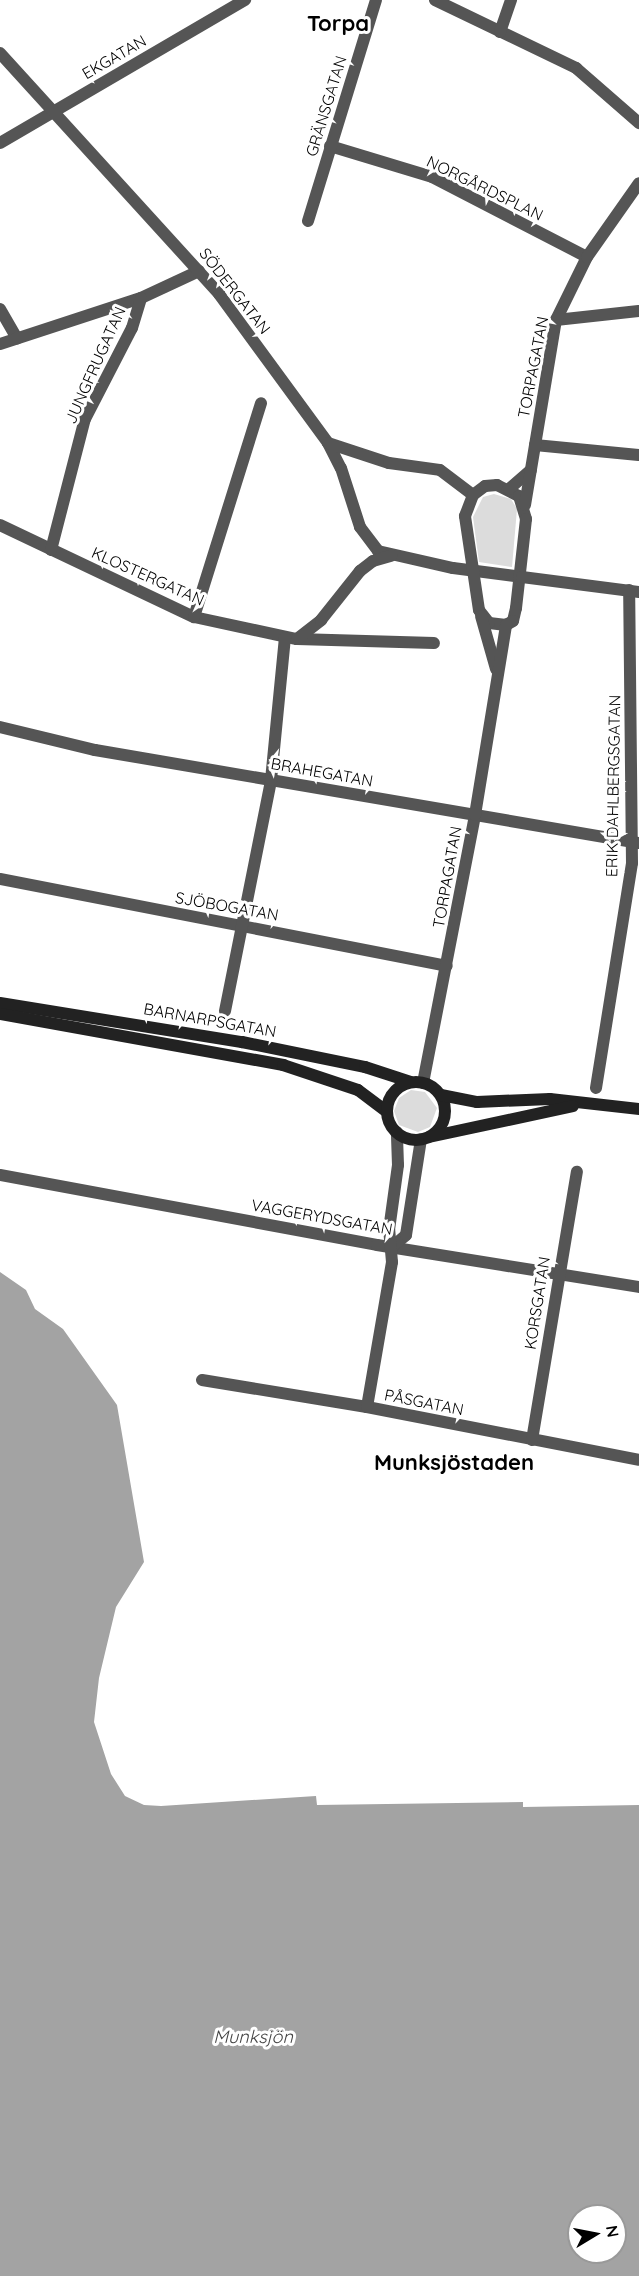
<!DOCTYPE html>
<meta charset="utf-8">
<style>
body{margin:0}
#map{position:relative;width:639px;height:2276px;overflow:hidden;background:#fff;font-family:Quicksand,sans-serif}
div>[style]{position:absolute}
.green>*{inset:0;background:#dcdcdc}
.water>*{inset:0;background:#a3a3a3}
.minor>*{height:12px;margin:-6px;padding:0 6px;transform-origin:6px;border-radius:6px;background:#555}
.tertiary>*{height:12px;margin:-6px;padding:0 6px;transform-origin:6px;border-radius:6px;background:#555}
.secondary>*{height:12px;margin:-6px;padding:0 6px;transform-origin:6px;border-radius:6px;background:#222}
.secondary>.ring{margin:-6px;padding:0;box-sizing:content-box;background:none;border:12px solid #222;border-radius:50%}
span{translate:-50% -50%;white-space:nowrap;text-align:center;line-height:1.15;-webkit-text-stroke:6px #fff;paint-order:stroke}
.street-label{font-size:16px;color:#000}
.water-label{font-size:18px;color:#444;font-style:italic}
.district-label{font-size:22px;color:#000;font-weight:700}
.north{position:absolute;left:567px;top:2204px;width:60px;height:60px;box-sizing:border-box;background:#fff;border:2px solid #999;border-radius:50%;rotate:80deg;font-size:16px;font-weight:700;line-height:24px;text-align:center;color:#000}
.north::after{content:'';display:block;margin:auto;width:21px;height:27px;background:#000;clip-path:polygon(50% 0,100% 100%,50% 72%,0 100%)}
</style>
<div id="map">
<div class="green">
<i style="clip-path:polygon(494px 494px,511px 499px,517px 509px,512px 567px,479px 562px,473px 517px,483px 497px)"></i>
<i style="clip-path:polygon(411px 1090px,425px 1092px,437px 1108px,430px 1127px,418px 1132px,399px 1125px,394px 1111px,399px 1098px)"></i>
</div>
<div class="water">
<i style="clip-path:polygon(evenodd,0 1272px,26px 1290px,35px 1309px,63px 1329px,117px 1405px,144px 1562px,116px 1607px,99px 1678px,94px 1722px,111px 1774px,125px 1796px,144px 1805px,161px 1806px,316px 1796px,317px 1805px,523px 1802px,523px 1807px,639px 1805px,639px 2276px,0 2276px,0 1272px,579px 2216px,615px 2216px,615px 2252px,579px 2252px,579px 2216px)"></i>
</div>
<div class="minor">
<i style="left:435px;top:0;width:157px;rotate:25.7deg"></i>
<i style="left:576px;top:68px;width:84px;rotate:41.1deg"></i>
<i style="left:500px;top:32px;width:34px;rotate:-71deg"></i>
<i style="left:0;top:143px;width:284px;rotate:-30.3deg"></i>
<i style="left:330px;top:146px;width:107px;rotate:16.9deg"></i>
<i style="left:432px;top:177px;width:174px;rotate:27.3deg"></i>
<i style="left:308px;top:221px;width:231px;rotate:-72.9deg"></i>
<i style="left:0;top:309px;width:34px;rotate:60deg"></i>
<i style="left:556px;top:320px;width:83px;rotate:-6.2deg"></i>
<i style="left:0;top:344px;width:148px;rotate:-18.1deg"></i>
<i style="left:141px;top:298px;width:64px;rotate:-25deg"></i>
<i style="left:328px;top:443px;width:28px;rotate:63deg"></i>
<i style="left:341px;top:468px;width:62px;rotate:72.1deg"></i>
<i style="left:360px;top:527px;width:30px;rotate:53deg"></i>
<i style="left:378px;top:551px;width:77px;rotate:12.8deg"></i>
<i style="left:453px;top:568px;width:70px;rotate:7.4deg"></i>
<i style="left:535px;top:445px;width:104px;rotate:5.5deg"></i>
<i style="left:0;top:525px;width:215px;rotate:25.4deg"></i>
<i style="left:194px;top:617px;width:105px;rotate:12.1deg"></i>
<i style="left:297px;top:639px;width:137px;rotate:1.7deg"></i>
<i style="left:51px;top:550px;width:135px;rotate:-75.5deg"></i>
<i style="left:85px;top:419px;width:102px;rotate:-62.7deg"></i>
<i style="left:132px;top:328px;width:31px;rotate:-73deg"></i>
<i style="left:194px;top:617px;width:224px;rotate:-72.6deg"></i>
<i style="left:297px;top:639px;width:31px;rotate:-38deg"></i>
<i style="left:321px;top:620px;width:63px;rotate:-51.5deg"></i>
<i style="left:360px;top:571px;width:16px;rotate:-38deg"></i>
<i style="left:373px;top:561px;width:19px;rotate:-16deg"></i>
<i style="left:0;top:727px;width:98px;rotate:13.6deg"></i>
<i style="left:95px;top:750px;width:552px;rotate:9.7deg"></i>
<i style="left:0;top:879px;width:455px;rotate:11deg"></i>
<i style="left:225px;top:1011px;width:236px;rotate:-78.7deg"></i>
<i style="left:271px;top:780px;width:143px;rotate:-84.4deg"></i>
<i style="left:596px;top:1088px;width:228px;rotate:-80.9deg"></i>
<i style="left:632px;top:863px;width:273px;rotate:-90.6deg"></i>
<i style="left:0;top:1175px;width:383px;rotate:10.5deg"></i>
<i style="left:377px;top:1245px;width:265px;rotate:9.1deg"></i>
<i style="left:393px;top:1246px;width:17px;rotate:-40deg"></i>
<i style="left:406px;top:1235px;width:97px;rotate:-81.1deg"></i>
<i style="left:202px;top:1380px;width:167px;rotate:9.3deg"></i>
<i style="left:367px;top:1407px;width:277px;rotate:11deg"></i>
<i style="left:367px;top:1407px;width:147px;rotate:-80.2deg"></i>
<i style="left:392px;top:1262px;width:32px;rotate:-95deg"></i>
<i style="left:389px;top:1230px;width:66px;rotate:-82.1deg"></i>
<i style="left:398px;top:1165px;width:33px;rotate:-92deg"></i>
<i style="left:532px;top:1440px;width:272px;rotate:-80.5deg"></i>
</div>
<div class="tertiary">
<i style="left:0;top:53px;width:326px;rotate:47.7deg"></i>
<i style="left:219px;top:294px;width:185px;rotate:53.8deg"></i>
<i style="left:328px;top:443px;width:64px;rotate:18.2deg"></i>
<i style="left:389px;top:463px;width:51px;rotate:7.8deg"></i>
<i style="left:440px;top:470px;width:41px;rotate:37.1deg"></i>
<i style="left:497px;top:485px;width:25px;rotate:27deg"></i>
<i style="left:519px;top:496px;width:24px;rotate:73deg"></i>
<i style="left:526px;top:519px;width:90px;rotate:96.4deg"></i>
<i style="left:516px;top:608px;width:13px;rotate:103deg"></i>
<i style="left:513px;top:621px;width:8px;rotate:150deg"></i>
<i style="left:506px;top:625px;width:17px;rotate:-173deg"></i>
<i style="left:489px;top:623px;width:16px;rotate:-128deg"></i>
<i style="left:479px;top:610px;width:95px;rotate:-98.5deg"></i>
<i style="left:465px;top:516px;width:22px;rotate:-69deg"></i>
<i style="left:473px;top:495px;width:15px;rotate:-37deg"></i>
<i style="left:485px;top:486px;width:12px;rotate:-5deg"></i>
<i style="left:509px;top:489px;width:29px;rotate:-41deg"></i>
<i style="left:525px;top:505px;width:188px;rotate:-80.5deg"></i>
<i style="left:556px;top:320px;width:70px;rotate:-63.8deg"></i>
<i style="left:587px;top:257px;width:90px;rotate:-54.9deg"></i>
<i style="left:522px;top:577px;width:118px;rotate:7.3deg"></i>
<i style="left:481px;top:616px;width:55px;rotate:74.2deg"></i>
<i style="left:423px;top:1083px;width:273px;rotate:-79deg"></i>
<i style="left:475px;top:815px;width:193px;rotate:-80.7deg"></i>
</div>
<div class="secondary">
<i style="left:0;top:1003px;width:245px;rotate:9.2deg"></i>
<i style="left:242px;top:1042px;width:126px;rotate:11.5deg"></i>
<i style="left:365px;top:1067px;width:48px;rotate:18.1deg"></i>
<i style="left:0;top:1014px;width:288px;rotate:10.2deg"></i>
<i style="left:283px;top:1065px;width:79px;rotate:18.4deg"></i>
<i style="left:358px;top:1090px;width:36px;rotate:37deg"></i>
<i class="ring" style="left:387px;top:1082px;width:46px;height:46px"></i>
<i style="left:441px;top:1095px;width:37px;rotate:11deg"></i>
<i style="left:477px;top:1102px;width:73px;rotate:-2.4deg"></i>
<i style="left:550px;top:1099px;width:90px;rotate:6.4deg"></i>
<i style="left:429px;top:1137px;width:147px;rotate:-12.1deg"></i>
</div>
<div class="street-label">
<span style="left:114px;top:57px;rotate:-30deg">EKGATAN</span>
<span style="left:326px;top:106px;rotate:-73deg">GRÄNSGATAN</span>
<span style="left:485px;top:188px;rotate:26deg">NORGÅRDSPLAN</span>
<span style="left:235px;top:291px;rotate:52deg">SÖDERGATAN</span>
<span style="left:95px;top:365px;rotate:-66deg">JUNGFRUGATAN</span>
<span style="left:533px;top:367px;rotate:-79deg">TORPAGATAN</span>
<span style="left:148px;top:576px;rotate:24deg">KLOSTERGATAN</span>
<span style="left:322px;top:772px;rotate:10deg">BRAHEGATAN</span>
<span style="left:613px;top:786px;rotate:-89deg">ERIK DAHLBERGSGATAN</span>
<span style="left:447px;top:877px;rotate:-80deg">TORPAGATAN</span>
<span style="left:227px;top:906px;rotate:10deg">SJÖBOGATAN</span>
<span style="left:210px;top:1020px;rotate:10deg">BARNARPSGATAN</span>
<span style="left:322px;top:1217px;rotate:10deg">VAGGERYDSGATAN</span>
<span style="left:537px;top:1303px;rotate:-81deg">KORSGATAN</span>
<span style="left:424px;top:1402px;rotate:11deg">PÅSGATAN</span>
</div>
<div class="water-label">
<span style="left:253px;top:2037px">Munksjön</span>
</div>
<div class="district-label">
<span style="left:338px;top:24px">Torpa</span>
<span style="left:454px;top:1463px">Munksjöstaden</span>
</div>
<div class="north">N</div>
</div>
